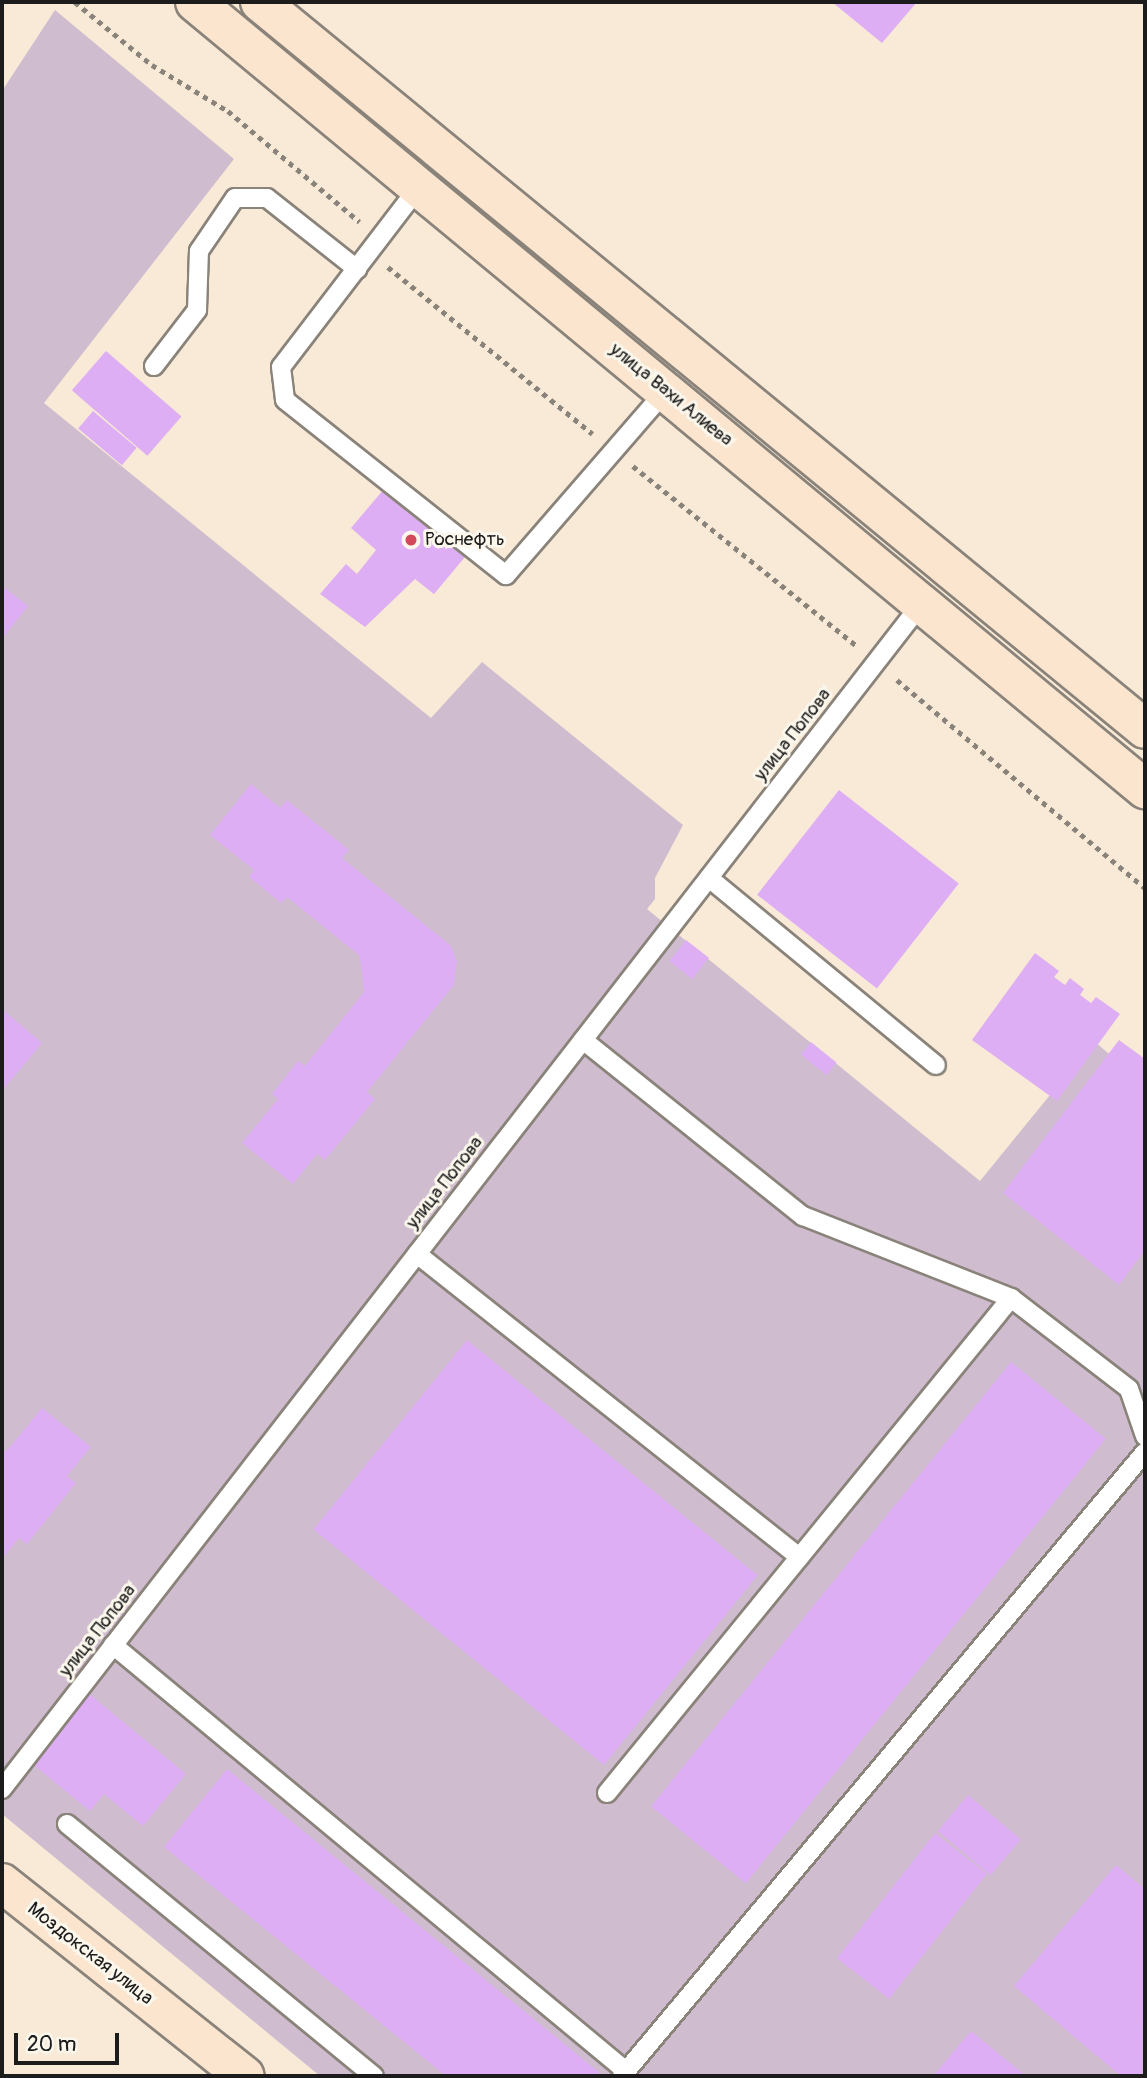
<!DOCTYPE html>
<meta charset="utf-8">
<style>
body{margin:0}
#map{position:relative;width:1147px;height:2078px;overflow:hidden;background:#f8ead7;font-family:Pangolin,sans-serif}
div>[style]{position:absolute}
.industrial>*{inset:0;background:#cfbdcf}
.building>*{inset:0;background:#deaef4;transform-origin:0 0}
.path>*{height:4.5px;margin-top:-2.25px;transform-origin:0;background:repeating-linear-gradient(90deg,#8a837a 0 5px,transparent 0 10px)}
.roads{filter:drop-shadow(2px 0 #8a837a) drop-shadow(-2px 0 #8a837a) drop-shadow(0 2px #8a837a) drop-shadow(0 -2px #8a837a)}
.lane>*{height:18px;margin:-9px;padding:0 9px;transform-origin:9px;border-radius:9px;background:#fff}
.secondary>*{height:38px;margin:-19px;padding:0 19px;transform-origin:19px;border-radius:19px;background:#fce5cf}
.dots>*{width:19px;height:19px;translate:-50% -50%;box-sizing:border-box;border:4px solid #fbf7ec;border-radius:50%}
span{translate:-50% -50%;white-space:nowrap;text-align:center;line-height:1.15;-webkit-text-stroke:6px #fbf7ec;paint-order:stroke}
.street-label{font-size:19px;color:#1c1c1c}
.poi-label{font-size:19px;color:#1c1c1c}
.left{translate:0 -50%;text-align:left}
.frame{position:absolute;inset:0;border:4px solid #1c1c1c;pointer-events:none}
.scale{position:absolute;left:14px;top:2033px;width:105px;height:32px;box-sizing:border-box;border:4px solid #1c1c1c;border-top:0;padding-left:9px;font-size:21px;line-height:24px;white-space:nowrap;color:#1c1c1c;-webkit-text-stroke:5px #fbf7ec;paint-order:stroke}
</style>
<div id="map">
<div class="industrial">
<i style="clip-path:polygon(55px 10px,234px 159px,44px 403px,431px 718px,482px 662px,683px 825px,655px 878px,655px 899px,647px 909px,980px 1181px,1094px 1041px,1145px 1085px,1145px 2076px,320px 2076px,2px 1814px,2px 91px)"></i>
</div>
<div class="building">
<i style="clip-path:polygon(832px 2px,917px 2px,882px 43px)"></i>
<i style="left:106px;top:351px;width:100px;height:52px;rotate:41deg"></i>
<i style="left:93px;top:411px;width:57px;height:23px;rotate:40deg"></i>
<i style="clip-path:polygon(384px 489px,465px 557px,434px 594px,415px 579px,365px 627px,320px 594px,346px 564px,357px 574px,376px 550px,351px 528px)"></i>
<i style="clip-path:polygon(2px 586px,28px 606px,2px 639px)"></i>
<i style="clip-path:polygon(251px 784px,280px 808px,287px 800px,349px 850px,342px 858px,450px 945px,457px 961px,454px 985px,367px 1092px,375px 1099px,325px 1160px,317px 1154px,293px 1184px,242px 1143px,278px 1099px,272px 1094px,298px 1061px,305px 1066px,364px 992px,360px 956px,287px 897px,281px 903px,249px 877px,254px 870px,210px 835px)"></i>
<i style="left:839px;top:790px;width:152px;height:133px;rotate:38deg"></i>
<i style="left:686px;top:940px;width:29px;height:27px;rotate:38deg"></i>
<i style="clip-path:polygon(1035px 953px,1059px 971px,1054px 977px,1065px 985px,1070px 978px,1084px 989px,1080px 995px,1091px 1003px,1096px 997px,1120px 1014px,1057px 1101px,972px 1040px)"></i>
<i style="clip-path:polygon(2px 1009px,42px 1043px,2px 1091px)"></i>
<i style="clip-path:polygon(1119px 1040px,1145px 1059px,1145px 1250px,1119px 1285px,1003px 1193px)"></i>
<i style="left:811px;top:1042px;width:33px;height:16px;rotate:39deg"></i>
<i style="left:467px;top:1340px;width:374px;height:244px;rotate:39deg"></i>
<i style="left:1011px;top:1362px;width:122px;height:572px;rotate:39deg"></i>
<i style="clip-path:polygon(42px 1408px,91px 1447px,67px 1476px,76px 1483px,27px 1544px,19px 1538px,2px 1559px,2px 1448px,6px 1452px)"></i>
<i style="clip-path:polygon(87px 1692px,186px 1774px,143px 1826px,104px 1794px,90px 1811px,29px 1761px)"></i>
<i style="clip-path:polygon(227px 1769px,600px 2073px,597px 2076px,446px 2076px,164px 1847px)"></i>
<i style="left:968px;top:1795px;width:69px;height:47px;rotate:40deg"></i>
<i style="left:935px;top:1833px;width:66px;height:159px;rotate:38deg"></i>
<i style="clip-path:polygon(1116px 1865px,1145px 1889px,1142px 2076px,1121px 2076px,1014px 1986px)"></i>
<i style="clip-path:polygon(971px 2031px,1026px 2076px,933px 2076px)"></i>
</div>
<div class="path">
<i style="left:75px;top:2px;width:99px;rotate:39.3deg"></i>
<i style="left:152px;top:65px;width:89px;rotate:31.2deg"></i>
<i style="left:228px;top:111px;width:172px;rotate:40.1deg"></i>
<i style="left:388px;top:267px;width:264px;rotate:39.2deg"></i>
<i style="left:633px;top:466px;width:289px;rotate:38.8deg"></i>
<i style="left:897px;top:680px;width:324px;rotate:40deg"></i>
</div>
<div class="roads">
<div class="lane">
<i style="left:418px;top:188px;width:225px;rotate:127.4deg"></i>
<i style="left:281px;top:367px;width:33px;rotate:83deg"></i>
<i style="left:285px;top:400px;width:282px;rotate:38.4deg"></i>
<i style="left:506px;top:575px;width:245px;rotate:-49.1deg"></i>
<i style="left:154px;top:366px;width:71px;rotate:-52.5deg"></i>
<i style="left:197px;top:310px;width:59px;rotate:-88.1deg"></i>
<i style="left:199px;top:251px;width:64px;rotate:-55.8deg"></i>
<i style="left:235px;top:198px;width:32px"></i>
<i style="left:267px;top:198px;width:115px;rotate:38.3deg"></i>
<i style="left:709px;top:878px;width:294px;rotate:39.5deg"></i>
<i style="left:583px;top:1040px;width:282px;rotate:38.7deg"></i>
<i style="left:803px;top:1216px;width:224px;rotate:21.5deg"></i>
<i style="left:1011px;top:1298px;width:149px;rotate:37.6deg"></i>
<i style="left:1129px;top:1389px;width:50px;rotate:71.2deg"></i>
<i style="left:417px;top:1254px;width:488px;rotate:38.4deg"></i>
<i style="left:113px;top:1645px;width:667px;rotate:39.71deg"></i>
<i style="left:2px;top:1789px;width:1501px;rotate:-52.2deg"></i>
<i style="left:607px;top:1793px;width:639px;rotate:-50.78deg"></i>
<i style="left:67px;top:1824px;width:397px;rotate:39.4deg"></i>
<i style="left:622px;top:2076px;width:814px;rotate:-50.03deg"></i>
</div>
<div class="secondary">
<i style="left:195px;top:2px;width:1234px;rotate:39.64deg"></i>
<i style="left:260px;top:2px;width:1145px;rotate:39.4deg"></i>
<i style="left:2px;top:1883px;width:310px;rotate:38.5deg"></i>
</div>
</div>
<div class="dots">
<i style="left:411px;top:540px;background:#d1495b"></i>
</div>
<div class="street-label">
<span style="left:671px;top:395px;rotate:39deg">улица Вахи Алиева</span>
<span style="left:793px;top:735px;rotate:-52deg">улица Попова</span>
<span style="left:445px;top:1183px;rotate:-52deg">улица Попова</span>
<span style="left:98px;top:1631px;rotate:-52deg">улица Попова</span>
<span style="left:90px;top:1954px;rotate:38deg">Моздокская улица</span>
</div>
<div class="poi-label">
<span class="left" style="left:425px;top:540px">Роснефть</span>
</div>
<div class="frame"></div>
<div class="scale">20 m</div>
</div>
